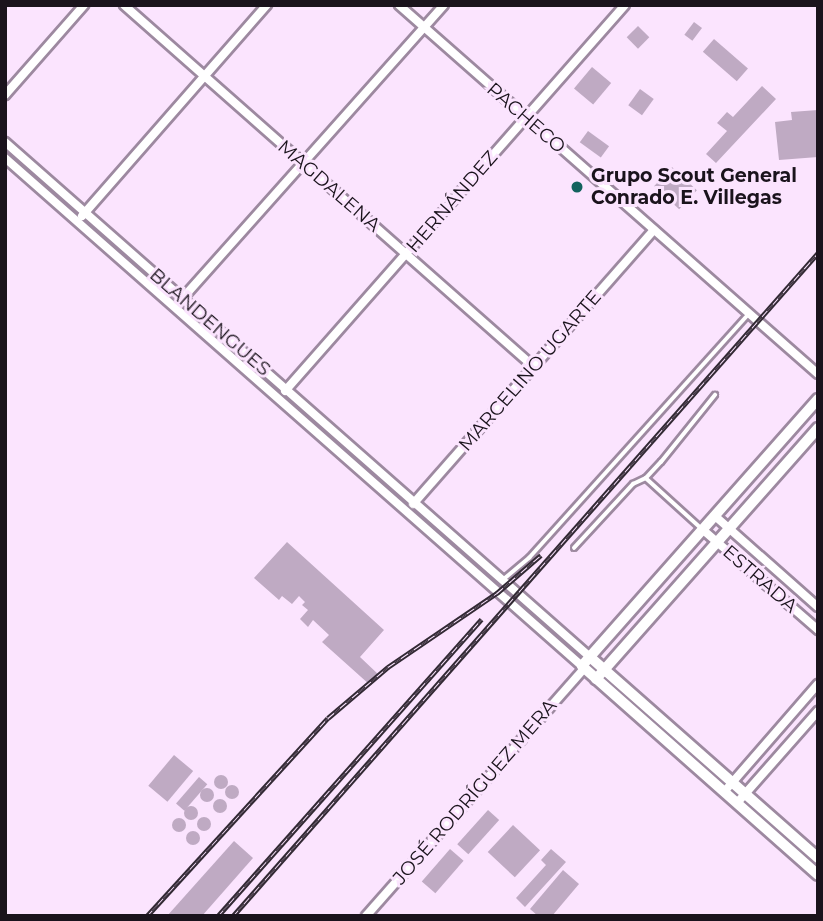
<!DOCTYPE html>
<meta charset="utf-8">
<style>
body{margin:0}
#map{position:relative;width:823px;height:921px;overflow:hidden;background:#fbe4fe;font-family:Montserrat,sans-serif}
div>[style]{position:absolute}
.building>*{inset:0;background:#bfaac3;transform-origin:0 0}
.round{border-radius:50%}
.roads{filter:drop-shadow(2px 0 #9d89a0) drop-shadow(-2px 0 #9d89a0) drop-shadow(0 2px #9d89a0) drop-shadow(0 -2px #9d89a0)}
.lane>*{height:3.5px;margin:-1.75px;padding:0 1.75px;transform-origin:1.75px;border-radius:1.75px;background:#fff}
.street>*{height:8px;margin:-4px;padding:0 4px;transform-origin:4px;border-radius:4px;background:#fff}
.secondary>*{height:10px;margin:-5px;padding:0 5px;transform-origin:5px;border-radius:5px;background:#fff}
.rail>*{height:5px;margin-top:-2.5px;transform-origin:0;background:repeating-linear-gradient(90deg,#fbe4fe 0 8px,#322934 0 16px);box-sizing:border-box;border-block:2px solid #322934}
.dots>*{width:19px;height:19px;translate:-50% -50%;box-sizing:border-box;border:4px solid #fbe4fe;border-radius:50%}
span{translate:-50% -50%;white-space:nowrap;text-align:center;line-height:1.15;-webkit-text-stroke:6px #fbe4fe;paint-order:stroke}
.street-label{font-size:19px;color:#1a131c}
.poi-label{font-size:19px;color:#1a131c;font-weight:700}
.left{translate:0 -50%;text-align:left}
.frame{position:absolute;inset:0;border:7px solid #1a131c;pointer-events:none}
</style>
<div id="map">
<div class="building">
<i style="left:694px;top:22px;width:10px;height:16px;rotate:37deg"></i>
<i style="left:638px;top:26px;width:16px;height:16px;rotate:45deg"></i>
<i style="left:714px;top:39px;width:45px;height:17px;rotate:41deg"></i>
<i style="left:592px;top:67px;width:25px;height:28px;rotate:40deg"></i>
<i style="clip-path:polygon(762px 86px,776px 99px,716px 163px,706px 154px,727px 131px,717px 123px,727px 112px,733px 117px)"></i>
<i style="left:640px;top:89px;width:17px;height:20px;rotate:36deg"></i>
<i style="clip-path:polygon(818px 110px,818px 157px,779px 160px,775px 122px,792px 120px,791px 112px)"></i>
<i style="left:588px;top:131px;width:26px;height:14px;rotate:36deg"></i>
<i style="left:672px;top:167px;width:34px;height:26px;rotate:43deg"></i>
<i style="clip-path:polygon(287px 542px,384px 630px,360px 657px,379px 675px,370px 685px,322px 642px,329px 635px,313px 620px,308px 627px,300px 619px,308px 610px,302px 605px,305px 602px,299px 596px,292px 604px,282px 596px,279px 600px,254px 578px)"></i>
<i style="left:174px;top:755px;width:25px;height:40px;rotate:40deg"></i>
<i class="round" style="left:214px;top:775px;width:14px;height:14px"></i>
<i style="left:199px;top:777px;width:11px;height:35px;rotate:41deg"></i>
<i class="round" style="left:225px;top:785px;width:14px;height:14px"></i>
<i class="round" style="left:200px;top:788px;width:14px;height:14px"></i>
<i class="round" style="left:213px;top:799px;width:14px;height:14px"></i>
<i class="round" style="left:184px;top:806px;width:14px;height:14px"></i>
<i style="left:488px;top:810px;width:15px;height:46px;rotate:42deg"></i>
<i class="round" style="left:197px;top:817px;width:14px;height:14px"></i>
<i class="round" style="left:172px;top:818px;width:14px;height:14px"></i>
<i style="left:513px;top:825px;width:37px;height:37px;rotate:43deg"></i>
<i class="round" style="left:186px;top:831px;width:14px;height:14px"></i>
<i style="clip-path:polygon(234px 841px,253px 858px,202px 916px,167px 916px)"></i>
<i style="left:450px;top:849px;width:18px;height:43px;rotate:41deg"></i>
<i style="clip-path:polygon(551px 849px,566px 862px,525px 907px,516px 898px,546px 865px,541px 860px)"></i>
<i style="clip-path:polygon(563px 870px,579px 884px,552px 916px,538px 916px,530px 909px)"></i>
</div>
<div class="roads">
<div class="lane">
<i style="left:646px;top:478px;width:74px;rotate:42.3deg"></i>
<i style="left:574px;top:548px;width:87px;rotate:-47.3deg"></i>
<i style="left:633px;top:484px;width:14px;rotate:-25deg"></i>
<i style="left:646px;top:478px;width:22px;rotate:-47deg"></i>
<i style="left:661px;top:462px;width:86px;rotate:-51.1deg"></i>
<i style="left:504px;top:579px;width:33px;rotate:-40deg"></i>
<i style="left:529px;top:558px;width:327px;rotate:-48deg"></i>
</div>
<div class="street">
<i style="left:124px;top:5px;width:547px;rotate:41.44deg"></i>
<i style="left:399px;top:5px;width:558px;rotate:41.37deg"></i>
<i style="left:5px;top:95px;width:120px;rotate:-48.7deg"></i>
<i style="left:5px;top:142px;width:779px;rotate:41.36deg"></i>
<i style="left:5px;top:158px;width:769px;rotate:41.36deg"></i>
<i style="left:82px;top:216px;width:281px;rotate:-48.8deg"></i>
<i style="left:181px;top:300px;width:395px;rotate:-48.3deg"></i>
<i style="left:285px;top:391px;width:514px;rotate:-48.63deg"></i>
<i style="left:413px;top:504px;width:365px;rotate:-48.7deg"></i>
<i style="left:715px;top:516px;width:137px;rotate:41.5deg"></i>
<i style="left:702px;top:529px;width:154px;rotate:41deg"></i>
<i style="left:724px;top:792px;width:143px;rotate:-49deg"></i>
<i style="left:737px;top:803px;width:123px;rotate:-48.6deg"></i>
<i style="left:366px;top:916px;width:329px;rotate:-48.6deg"></i>
</div>
<div class="secondary">
<i style="left:818px;top:399px;width:356px;rotate:131.5deg"></i>
<i style="left:582px;top:666px;width:315px;rotate:41.5deg"></i>
<i style="left:590px;top:657px;width:304px;rotate:41.4deg"></i>
<i style="left:596px;top:679px;width:335px;rotate:-48.5deg"></i>
</div>
</div>
<div class="rail">
<i style="left:147px;top:916px;width:268px;rotate:-47.6deg"></i>
<i style="left:328px;top:718px;width:79px;rotate:-40.4deg"></i>
<i style="left:388px;top:667px;width:132px;rotate:-34.2deg"></i>
<i style="left:497px;top:593px;width:58px;rotate:-40.8deg"></i>
<i style="left:218px;top:916px;width:397px;rotate:-48.4deg"></i>
<i style="left:233px;top:916px;width:884px;rotate:-48.58deg"></i>
</div>
<div class="dots">
<i style="left:577px;top:187px;background:#13625e"></i>
</div>
<div class="street-label">
<span style="left:526px;top:118px;rotate:41deg">PACHECO</span>
<span style="left:329px;top:186px;rotate:41deg">MAGDALENA</span>
<span style="left:452px;top:202px;rotate:-49deg">HERNÁNDEZ</span>
<span style="left:210px;top:322px;rotate:41deg">BLANDENGUES</span>
<span style="left:530px;top:371px;rotate:-49deg">MARCELINO UGARTE</span>
<span style="left:760px;top:579px;rotate:41deg">ESTRADA</span>
<span style="left:475px;top:792px;rotate:-49deg">JOSÉ RODRÍGUEZ MERA</span>
</div>
<div class="poi-label">
<span class="left" style="left:591px;top:187px">Grupo Scout General<br>Conrado E. Villegas</span>
</div>
<div class="frame"></div>
</div>
